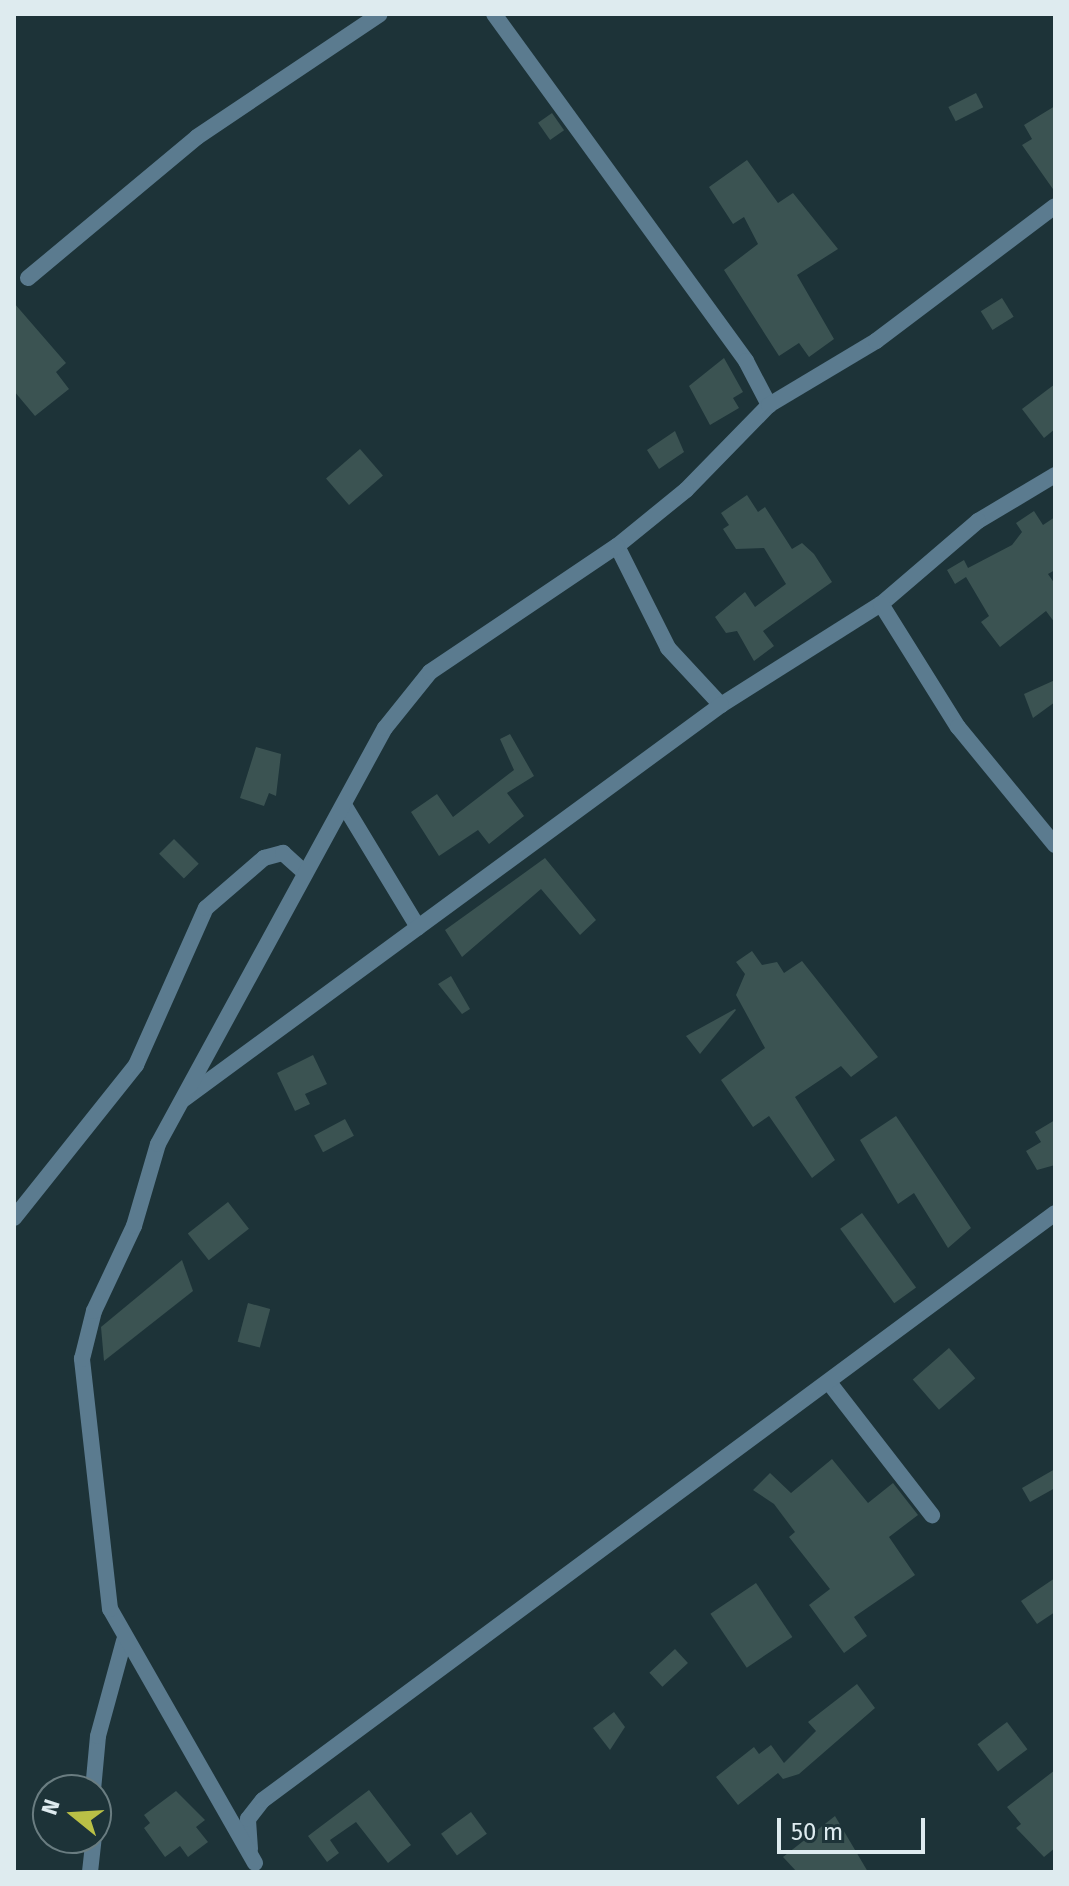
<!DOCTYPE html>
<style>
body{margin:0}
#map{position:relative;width:1069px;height:1886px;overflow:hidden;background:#1d3338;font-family:"Fira Sans",sans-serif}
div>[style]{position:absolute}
.building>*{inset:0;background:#3b5352;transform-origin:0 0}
.minor>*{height:16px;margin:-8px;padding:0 8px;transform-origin:8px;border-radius:8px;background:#5b7b8f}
span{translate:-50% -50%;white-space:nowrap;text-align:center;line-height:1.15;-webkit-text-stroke:6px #1d3338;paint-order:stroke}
.frame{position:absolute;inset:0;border:16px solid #deebef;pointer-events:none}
.north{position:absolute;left:32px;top:1774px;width:80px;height:80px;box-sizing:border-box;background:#1d3338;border:2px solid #6a7d81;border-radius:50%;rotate:288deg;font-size:22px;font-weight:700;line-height:32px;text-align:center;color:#deebef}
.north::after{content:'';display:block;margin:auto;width:28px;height:36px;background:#bac046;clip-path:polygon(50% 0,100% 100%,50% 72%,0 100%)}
.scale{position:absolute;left:777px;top:1818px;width:148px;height:36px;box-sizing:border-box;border:4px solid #deebef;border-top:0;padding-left:10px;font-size:24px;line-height:28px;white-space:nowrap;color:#deebef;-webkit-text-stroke:6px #1d3338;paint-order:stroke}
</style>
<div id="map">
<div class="building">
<i style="left:976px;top:93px;width:16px;height:31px;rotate:63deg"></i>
<i style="clip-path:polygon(1055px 106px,1055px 192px,1022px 145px,1032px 139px,1024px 125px)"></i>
<i style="left:552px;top:113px;width:21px;height:17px;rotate:55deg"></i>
<i style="clip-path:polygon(747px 160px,778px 203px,793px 193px,838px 249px,797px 275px,834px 339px,809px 357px,799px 343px,779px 356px,724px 270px,758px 244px,744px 217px,733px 224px,709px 187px)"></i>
<i style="left:1002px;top:298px;width:22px;height:25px;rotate:58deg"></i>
<i style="clip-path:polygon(14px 303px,66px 363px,56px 372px,69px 389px,35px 416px,14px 391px)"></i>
<i style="clip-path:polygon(724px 358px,743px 392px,733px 398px,739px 408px,710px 425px,689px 386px)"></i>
<i style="clip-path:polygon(1055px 384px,1055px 429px,1044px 438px,1022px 409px)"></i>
<i style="clip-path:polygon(675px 431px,684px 452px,659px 469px,647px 450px)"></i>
<i style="left:360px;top:449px;width:35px;height:45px;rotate:49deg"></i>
<i style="clip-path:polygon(747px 495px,758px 512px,765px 507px,792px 549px,802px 543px,814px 554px,832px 582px,763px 631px,774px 646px,754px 661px,737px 631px,726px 633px,715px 617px,745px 592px,755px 607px,786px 584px,764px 548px,736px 549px,723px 529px,729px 525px,721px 513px)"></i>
<i style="clip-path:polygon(1034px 511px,1043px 525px,1055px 517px,1055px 570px,1048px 574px,1055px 584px,1055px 623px,1046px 611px,1000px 647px,981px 622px,989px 616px,966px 577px,955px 584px,947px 570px,964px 560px,968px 568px,1012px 545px,1022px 532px,1016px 523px)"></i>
<i style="clip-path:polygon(1055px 680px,1055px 702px,1033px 718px,1024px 694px)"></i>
<i style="clip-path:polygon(510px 734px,534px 776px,507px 793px,524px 816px,489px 844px,478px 830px,439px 856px,411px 812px,437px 794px,453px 817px,514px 770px,500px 739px)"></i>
<i style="clip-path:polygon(256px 747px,281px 754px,276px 796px,269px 793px,264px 806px,240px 798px)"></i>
<i style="left:174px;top:839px;width:35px;height:21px;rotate:45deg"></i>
<i style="clip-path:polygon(545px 858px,596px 920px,580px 935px,541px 889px,462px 957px,445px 930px)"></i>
<i style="clip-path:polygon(752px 951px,762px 965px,777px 962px,784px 973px,802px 961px,878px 1057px,851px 1077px,841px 1066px,795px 1097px,835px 1160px,812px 1178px,769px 1116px,753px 1127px,721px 1080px,765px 1048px,736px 995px,745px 974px,736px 962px)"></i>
<i style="clip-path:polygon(451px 976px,470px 1009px,462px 1014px,438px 984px)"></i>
<i style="clip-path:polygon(735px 1009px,736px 1010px,700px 1054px,686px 1036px)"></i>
<i style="clip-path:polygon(313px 1055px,327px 1084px,305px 1094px,310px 1104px,295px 1111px,277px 1073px)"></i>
<i style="clip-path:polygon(896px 1116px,971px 1228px,948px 1248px,914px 1193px,898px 1204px,860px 1140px)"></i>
<i style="left:345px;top:1119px;width:19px;height:35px;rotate:62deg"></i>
<i style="clip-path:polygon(1055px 1120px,1055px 1165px,1037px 1170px,1026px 1151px,1041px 1142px,1035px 1132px)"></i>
<i style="left:228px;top:1202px;width:34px;height:51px;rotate:52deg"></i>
<i style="left:862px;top:1213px;width:92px;height:27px;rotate:54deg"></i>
<i style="clip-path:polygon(182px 1260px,193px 1291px,104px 1361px,101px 1327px)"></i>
<i style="left:248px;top:1303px;width:23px;height:40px;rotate:15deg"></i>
<i style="left:949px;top:1348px;width:40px;height:48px;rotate:49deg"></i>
<i style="clip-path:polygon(832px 1459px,868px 1503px,893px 1483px,918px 1515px,889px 1537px,915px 1575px,854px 1617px,867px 1636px,844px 1653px,809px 1605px,830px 1589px,789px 1537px,795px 1532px,774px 1504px,753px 1490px,770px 1473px,791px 1493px)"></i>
<i style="clip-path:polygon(1055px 1469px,1055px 1488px,1030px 1502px,1022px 1488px)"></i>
<i style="clip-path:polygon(1055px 1578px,1055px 1612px,1037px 1624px,1021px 1601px)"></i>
<i style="left:756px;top:1583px;width:65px;height:55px;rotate:56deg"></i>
<i style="left:675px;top:1649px;width:19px;height:35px;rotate:47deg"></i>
<i style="clip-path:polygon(857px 1684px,875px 1708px,799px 1774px,783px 1779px,778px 1773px,738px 1805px,716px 1777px,754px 1747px,759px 1754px,771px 1745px,784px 1763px,816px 1731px,808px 1722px)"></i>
<i style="clip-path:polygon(614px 1712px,625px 1727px,610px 1750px,593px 1728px)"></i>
<i style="left:1007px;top:1722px;width:34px;height:37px;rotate:53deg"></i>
<i style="clip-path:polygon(1055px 1770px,1055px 1848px,1044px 1857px,1016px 1828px,1021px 1824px,1007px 1807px)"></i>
<i style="clip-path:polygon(369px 1790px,411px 1845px,388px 1863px,356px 1822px,330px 1840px,339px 1853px,327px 1862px,308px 1836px)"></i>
<i style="clip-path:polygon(176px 1791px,205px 1820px,196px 1827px,208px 1842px,188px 1857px,180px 1846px,165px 1857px,144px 1828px,150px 1823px,144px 1815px)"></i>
<i style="left:471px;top:1812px;width:27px;height:37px;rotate:54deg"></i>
<i style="clip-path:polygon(835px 1816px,868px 1872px,797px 1872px,783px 1857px)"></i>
</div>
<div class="minor">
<i style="left:494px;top:14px;width:429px;rotate:54deg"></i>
<i style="left:746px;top:361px;width:50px;rotate:62.4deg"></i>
<i style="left:769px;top:405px;width:119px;rotate:134.3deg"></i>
<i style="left:686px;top:490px;width:89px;rotate:140.9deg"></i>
<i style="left:617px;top:546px;width:114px;rotate:63.4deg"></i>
<i style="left:668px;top:648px;width:78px;rotate:47.1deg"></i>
<i style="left:721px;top:705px;width:189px;rotate:-32.3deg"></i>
<i style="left:28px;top:278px;width:220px;rotate:-39.8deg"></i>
<i style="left:197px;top:137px;width:220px;rotate:-33.9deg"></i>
<i style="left:769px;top:405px;width:125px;rotate:-30.9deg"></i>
<i style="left:876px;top:341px;width:224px;rotate:-37deg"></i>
<i style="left:1055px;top:475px;width:90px;rotate:149.1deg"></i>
<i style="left:978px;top:521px;width:128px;rotate:139.4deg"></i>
<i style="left:881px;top:604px;width:145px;rotate:58deg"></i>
<i style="left:958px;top:727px;width:153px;rotate:50.6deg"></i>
<i style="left:344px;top:805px;width:143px;rotate:58.8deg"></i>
<i style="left:184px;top:1099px;width:666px;rotate:-36.27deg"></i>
<i style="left:14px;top:1218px;width:196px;rotate:-51.4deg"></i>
<i style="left:136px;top:1065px;width:172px;rotate:-66deg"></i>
<i style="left:206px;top:908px;width:77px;rotate:-40.8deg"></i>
<i style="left:264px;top:858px;width:20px;rotate:-15deg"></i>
<i style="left:283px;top:853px;width:30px;rotate:42deg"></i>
<i style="left:831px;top:1385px;width:165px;rotate:52.2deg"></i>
<i style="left:93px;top:1790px;width:54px;rotate:-84.7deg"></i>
<i style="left:98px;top:1736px;width:98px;rotate:-74.7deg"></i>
<i style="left:250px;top:1849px;width:30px;rotate:-94deg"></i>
<i style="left:248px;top:1819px;width:24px;rotate:-52deg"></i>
<i style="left:263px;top:1800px;width:986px;rotate:-36.54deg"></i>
<i style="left:255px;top:1863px;width:292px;rotate:-119.7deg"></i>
<i style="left:110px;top:1609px;width:252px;rotate:-96.4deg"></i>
<i style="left:82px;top:1359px;width:49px;rotate:-76deg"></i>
<i style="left:94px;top:1311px;width:94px;rotate:-64.8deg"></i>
<i style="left:134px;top:1226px;width:85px;rotate:-73.7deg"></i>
<i style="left:158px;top:1144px;width:474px;rotate:-61.4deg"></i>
<i style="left:385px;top:728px;width:72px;rotate:-51.2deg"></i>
<i style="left:430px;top:672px;width:225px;rotate:-34deg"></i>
<i style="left:90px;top:1872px;width:54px;rotate:-83.7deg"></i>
</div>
<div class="frame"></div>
<div class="north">N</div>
<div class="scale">50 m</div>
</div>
